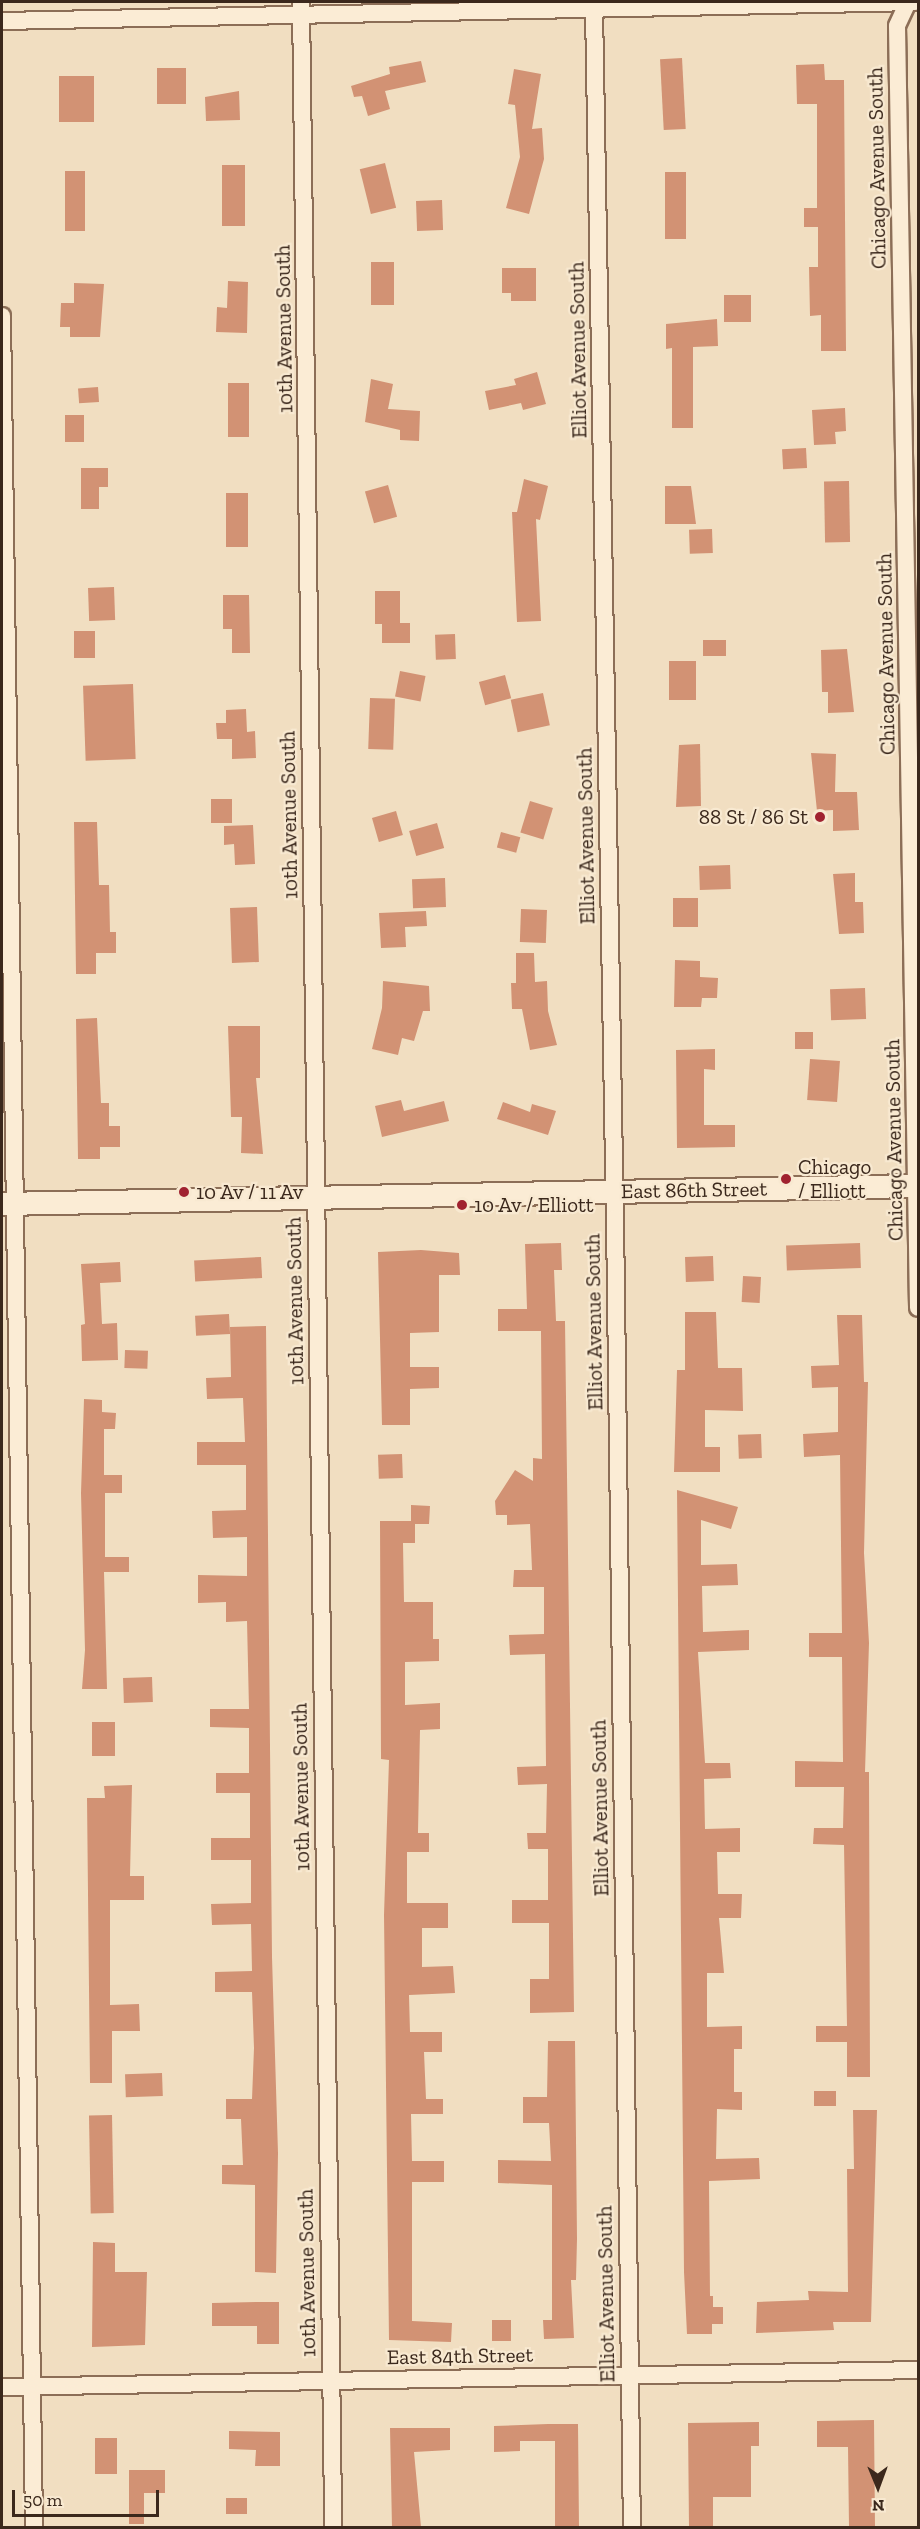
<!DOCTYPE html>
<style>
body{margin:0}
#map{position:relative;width:920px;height:2529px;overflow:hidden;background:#f1dec1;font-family:"Zilla Slab",serif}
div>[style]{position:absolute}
.building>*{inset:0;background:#d29274;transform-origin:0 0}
.roads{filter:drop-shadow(2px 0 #8c6e57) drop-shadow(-2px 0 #8c6e57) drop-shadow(0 2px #8c6e57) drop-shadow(0 -2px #8c6e57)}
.street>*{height:16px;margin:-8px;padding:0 8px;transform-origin:8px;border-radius:8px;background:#fbecd5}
.secondary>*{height:22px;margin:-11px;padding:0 11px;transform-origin:11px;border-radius:11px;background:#fbecd5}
.dots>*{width:16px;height:16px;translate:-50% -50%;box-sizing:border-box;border:3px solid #f8e9d1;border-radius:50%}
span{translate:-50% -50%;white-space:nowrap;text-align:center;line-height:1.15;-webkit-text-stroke:4.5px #f8e9d1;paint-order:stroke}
.street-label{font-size:21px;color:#3b281c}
.poi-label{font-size:21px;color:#3b281c}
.right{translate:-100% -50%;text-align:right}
.left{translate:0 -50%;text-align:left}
.frame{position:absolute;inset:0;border:3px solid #3b281c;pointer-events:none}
.north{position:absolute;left:848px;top:2457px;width:60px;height:60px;-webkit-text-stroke:4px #f8e9d1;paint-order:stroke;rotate:179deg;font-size:16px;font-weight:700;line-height:24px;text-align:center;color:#3b281c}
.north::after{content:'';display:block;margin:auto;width:21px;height:27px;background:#3b281c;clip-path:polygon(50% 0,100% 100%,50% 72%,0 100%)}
.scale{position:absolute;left:12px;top:2490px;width:147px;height:27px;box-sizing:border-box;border:3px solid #3b281c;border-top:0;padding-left:8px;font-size:18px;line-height:21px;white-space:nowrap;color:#3b281c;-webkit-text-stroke:4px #f8e9d1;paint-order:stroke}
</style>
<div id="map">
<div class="building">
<i style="left:682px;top:58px;width:71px;height:22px;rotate:87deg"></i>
<i style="clip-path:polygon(421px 61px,426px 82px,385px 91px,390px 109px,368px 116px,362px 96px,354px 97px,351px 86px,390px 74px,389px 67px)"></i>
<i style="clip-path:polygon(824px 64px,825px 80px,844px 80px,846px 351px,821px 351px,821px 315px,810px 316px,809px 267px,818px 267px,818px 227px,804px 227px,804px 208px,817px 208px,817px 104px,797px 104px,796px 65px)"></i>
<i style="left:157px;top:68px;width:29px;height:36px"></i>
<i style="clip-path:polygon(514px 69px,541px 74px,532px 129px,542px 128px,544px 159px,529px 214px,506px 208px,520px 157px,515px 105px,508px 104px)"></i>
<i style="left:59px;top:76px;width:35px;height:46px"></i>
<i style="clip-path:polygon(239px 91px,240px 120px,206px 121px,205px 97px)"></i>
<i style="left:385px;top:163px;width:46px;height:26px;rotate:76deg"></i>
<i style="left:222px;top:165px;width:23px;height:61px"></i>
<i style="left:65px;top:171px;width:20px;height:60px"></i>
<i style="left:665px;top:172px;width:21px;height:67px"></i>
<i style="left:442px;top:200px;width:30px;height:26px;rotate:88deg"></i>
<i style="left:371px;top:262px;width:23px;height:43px"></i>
<i style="clip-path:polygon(502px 268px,536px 268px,536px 301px,511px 301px,511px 293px,502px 293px)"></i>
<i style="clip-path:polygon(228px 281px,248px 282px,247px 333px,216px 332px,217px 307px,227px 308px)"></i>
<i style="clip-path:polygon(74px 283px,104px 284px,100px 337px,70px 337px,70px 327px,60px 327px,61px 303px,74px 303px)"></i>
<i style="left:724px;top:295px;width:27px;height:27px"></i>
<i style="clip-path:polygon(717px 319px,718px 346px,693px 347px,693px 428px,672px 428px,672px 348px,666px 349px,666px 324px)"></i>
<i style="clip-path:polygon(537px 372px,546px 404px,523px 410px,521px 403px,489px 410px,485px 391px,516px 385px,514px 379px)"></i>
<i style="clip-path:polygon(371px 379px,393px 384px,388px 409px,420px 411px,419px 441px,400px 440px,400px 430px,365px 422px)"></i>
<i style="left:228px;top:383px;width:21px;height:54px"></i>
<i style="left:98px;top:387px;width:15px;height:20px;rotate:86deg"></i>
<i style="clip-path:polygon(845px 408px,846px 431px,835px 432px,836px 444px,814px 445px,812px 410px)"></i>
<i style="left:65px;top:415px;width:19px;height:27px"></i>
<i style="left:806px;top:448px;width:20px;height:24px;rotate:87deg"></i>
<i style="clip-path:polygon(81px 468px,108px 468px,108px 487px,99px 487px,99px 509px,81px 509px)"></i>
<i style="clip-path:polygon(524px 479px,548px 486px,540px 520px,536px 519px,541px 621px,517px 622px,512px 512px,517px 512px)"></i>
<i style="left:849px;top:481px;width:61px;height:25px;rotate:89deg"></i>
<i style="left:388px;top:485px;width:33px;height:24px;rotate:74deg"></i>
<i style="clip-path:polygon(665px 486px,691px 486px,696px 524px,665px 524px)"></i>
<i style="left:226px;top:493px;width:22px;height:54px"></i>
<i style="left:712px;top:529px;width:24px;height:23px;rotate:88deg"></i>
<i style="left:114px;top:587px;width:33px;height:26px;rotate:88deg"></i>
<i style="clip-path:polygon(375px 591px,400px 591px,400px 623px,410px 623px,410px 643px,382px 643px,382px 624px,375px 624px)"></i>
<i style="clip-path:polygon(223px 595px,249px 595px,250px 653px,232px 653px,232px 629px,223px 629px)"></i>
<i style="left:95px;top:631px;width:27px;height:21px;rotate:90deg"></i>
<i style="left:455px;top:634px;width:25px;height:20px;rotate:88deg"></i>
<i style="left:703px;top:640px;width:23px;height:16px"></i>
<i style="clip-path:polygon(847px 649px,854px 712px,828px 713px,828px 692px,822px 692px,821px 650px)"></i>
<i style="left:669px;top:661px;width:27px;height:39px"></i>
<i style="left:400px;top:671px;width:26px;height:26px;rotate:11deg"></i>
<i style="left:505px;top:675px;width:24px;height:27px;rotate:75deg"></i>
<i style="left:133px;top:684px;width:75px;height:50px;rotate:88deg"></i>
<i style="left:543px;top:693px;width:33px;height:33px;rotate:78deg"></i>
<i style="left:370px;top:698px;width:25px;height:51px;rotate:2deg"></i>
<i style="clip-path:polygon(246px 709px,247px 732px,255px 731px,256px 758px,232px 759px,232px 739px,217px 739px,216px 723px,226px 723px,226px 710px)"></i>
<i style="clip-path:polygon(700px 744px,701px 806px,676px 807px,679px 745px)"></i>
<i style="clip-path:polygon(811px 753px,836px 754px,835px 792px,857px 792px,859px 830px,833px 831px,833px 810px,817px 811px)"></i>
<i style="left:211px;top:799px;width:21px;height:24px"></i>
<i style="left:530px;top:801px;width:24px;height:33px;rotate:17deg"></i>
<i style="left:396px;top:811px;width:25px;height:25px;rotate:74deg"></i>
<i style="clip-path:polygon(74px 822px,97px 822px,99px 885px,109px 885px,110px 932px,116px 932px,116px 953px,96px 953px,96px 974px,76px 974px)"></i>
<i style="left:437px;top:823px;width:26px;height:29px;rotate:74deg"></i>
<i style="clip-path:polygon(253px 825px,255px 864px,235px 865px,234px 844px,224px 845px,224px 826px)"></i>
<i style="left:501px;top:832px;width:20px;height:16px;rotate:15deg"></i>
<i style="left:730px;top:865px;width:24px;height:31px;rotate:88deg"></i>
<i style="clip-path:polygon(855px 873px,855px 902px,863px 902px,864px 933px,839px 934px,833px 874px)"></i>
<i style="left:445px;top:878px;width:29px;height:33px;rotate:88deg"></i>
<i style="left:673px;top:898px;width:25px;height:29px"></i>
<i style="left:257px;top:907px;width:55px;height:27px;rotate:88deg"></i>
<i style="left:521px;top:909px;width:26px;height:33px;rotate:2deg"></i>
<i style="clip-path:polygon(426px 911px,427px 926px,405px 927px,406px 947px,381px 948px,379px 913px)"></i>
<i style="clip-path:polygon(516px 953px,534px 953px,535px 982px,547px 981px,548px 1011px,557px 1045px,530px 1050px,522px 1009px,512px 1009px,511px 983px,516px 983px)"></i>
<i style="clip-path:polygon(675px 960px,700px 961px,700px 977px,718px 978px,717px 998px,702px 998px,701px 1007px,674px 1007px)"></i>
<i style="clip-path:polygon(383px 981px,429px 986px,430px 1011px,423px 1011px,414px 1041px,402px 1038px,398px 1055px,372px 1049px,382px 1008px)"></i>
<i style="left:865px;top:988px;width:31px;height:35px;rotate:88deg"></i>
<i style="clip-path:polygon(97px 1018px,101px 1103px,109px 1103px,109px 1126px,120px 1126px,120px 1147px,100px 1147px,100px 1159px,78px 1159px,76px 1019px)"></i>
<i style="clip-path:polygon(228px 1026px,260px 1026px,260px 1078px,256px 1078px,263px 1154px,241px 1153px,242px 1117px,231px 1117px)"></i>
<i style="left:795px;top:1032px;width:18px;height:17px"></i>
<i style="clip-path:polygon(715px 1049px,715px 1070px,704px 1069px,704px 1125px,735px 1125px,735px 1147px,677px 1148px,676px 1050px)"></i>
<i style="left:810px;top:1059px;width:30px;height:41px;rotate:4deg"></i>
<i style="clip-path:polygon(401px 1100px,404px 1111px,444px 1101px,449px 1121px,382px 1137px,375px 1106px)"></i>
<i style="clip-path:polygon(503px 1102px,530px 1112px,532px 1104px,556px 1111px,548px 1135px,497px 1119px)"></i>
<i style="clip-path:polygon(561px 1243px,562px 1270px,554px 1270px,556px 1321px,565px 1321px,574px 2012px,530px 2013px,530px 1979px,549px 1979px,549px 1923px,512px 1923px,512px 1900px,548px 1900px,548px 1849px,528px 1849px,527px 1833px,546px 1833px,547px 1784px,518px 1785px,517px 1767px,546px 1766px,545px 1654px,510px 1655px,509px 1635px,544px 1634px,544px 1587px,513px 1587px,514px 1570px,532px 1570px,530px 1524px,507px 1525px,507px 1515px,496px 1515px,495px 1501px,515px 1470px,533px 1481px,533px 1458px,542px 1459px,541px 1331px,498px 1331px,498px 1309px,527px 1309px,525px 1244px)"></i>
<i style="left:860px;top:1243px;width:25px;height:74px;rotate:88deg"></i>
<i style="clip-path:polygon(421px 1250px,459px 1253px,460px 1275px,439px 1275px,439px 1332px,410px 1333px,410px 1367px,439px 1367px,439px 1388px,410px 1389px,410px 1425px,382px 1425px,378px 1252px)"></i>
<i style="left:713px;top:1256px;width:25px;height:28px;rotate:88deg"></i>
<i style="left:261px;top:1257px;width:21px;height:67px;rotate:87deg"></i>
<i style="clip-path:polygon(120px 1262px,121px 1282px,100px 1283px,102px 1324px,117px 1323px,118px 1360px,82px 1361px,81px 1325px,85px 1324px,81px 1264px)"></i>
<i style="left:743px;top:1276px;width:18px;height:26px;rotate:3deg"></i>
<i style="clip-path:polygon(685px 1312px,716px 1312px,718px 1368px,742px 1368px,743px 1411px,705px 1410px,705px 1447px,720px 1447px,720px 1472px,674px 1472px,677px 1370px,685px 1370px)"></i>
<i style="left:229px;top:1314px;width:20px;height:34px;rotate:87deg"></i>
<i style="clip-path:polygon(837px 1315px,862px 1315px,864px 1382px,868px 1382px,864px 1553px,869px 1643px,865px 1772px,869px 1772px,870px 2077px,847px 2077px,847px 2042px,816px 2042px,816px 2026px,847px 2026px,844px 1845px,813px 1844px,814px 1828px,843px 1828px,844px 1787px,795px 1787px,795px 1761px,843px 1762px,842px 1657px,809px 1657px,809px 1633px,842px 1633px,840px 1455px,804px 1457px,803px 1434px,838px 1432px,838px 1387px,812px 1388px,811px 1366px,839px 1365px)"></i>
<i style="clip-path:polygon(266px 1326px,272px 1957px,278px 2153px,276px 2273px,255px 2272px,255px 2185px,222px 2184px,222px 2165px,243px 2165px,241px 2119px,226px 2119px,226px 2099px,252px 2099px,254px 2048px,252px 1992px,215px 1992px,215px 1972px,252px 1971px,251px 1924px,212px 1925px,211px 1904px,251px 1903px,251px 1860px,211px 1860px,211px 1838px,250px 1838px,250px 1793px,216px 1793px,216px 1773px,249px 1773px,249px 1728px,210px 1727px,210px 1709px,249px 1709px,247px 1621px,226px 1622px,226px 1602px,198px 1603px,198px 1575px,247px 1576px,247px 1537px,213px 1538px,212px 1511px,246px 1510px,246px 1465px,197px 1465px,197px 1442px,245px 1442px,243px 1398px,207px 1399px,206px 1378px,231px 1377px,230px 1327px)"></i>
<i style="left:125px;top:1350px;width:23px;height:18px;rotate:2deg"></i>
<i style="clip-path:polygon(84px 1399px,102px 1400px,102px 1412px,116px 1413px,115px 1429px,104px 1429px,104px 1475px,122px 1475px,122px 1493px,105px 1493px,105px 1557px,129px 1557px,129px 1572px,104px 1572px,107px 1689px,82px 1689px,85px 1650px,81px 1493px)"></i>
<i style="left:761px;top:1434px;width:24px;height:23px;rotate:88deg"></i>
<i style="left:402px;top:1454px;width:24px;height:24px;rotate:88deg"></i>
<i style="clip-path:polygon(677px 1490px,738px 1507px,731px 1529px,701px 1520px,701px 1565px,737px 1564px,738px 1585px,702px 1586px,703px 1632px,749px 1630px,749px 1650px,698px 1652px,705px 1763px,730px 1763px,731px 1778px,704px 1779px,705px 1829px,740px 1828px,740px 1852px,717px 1852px,718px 1894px,742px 1894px,741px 1918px,719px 1918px,724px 1973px,707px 1973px,707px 2027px,742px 2026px,742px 2049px,734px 2049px,734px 2092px,742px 2092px,742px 2110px,717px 2109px,716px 2159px,759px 2158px,760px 2179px,709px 2181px,710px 2296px,713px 2296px,713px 2307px,723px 2307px,723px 2324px,712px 2324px,712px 2334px,687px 2334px,684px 2272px)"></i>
<i style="clip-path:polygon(411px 1505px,430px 1506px,429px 1524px,415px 1524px,415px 1543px,403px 1543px,404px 1602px,433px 1602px,433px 1639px,439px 1639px,439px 1661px,405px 1662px,405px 1705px,440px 1703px,440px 1729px,420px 1730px,418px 1833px,429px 1833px,429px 1852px,407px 1852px,407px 1903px,448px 1903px,448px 1928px,422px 1928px,422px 1967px,453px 1966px,455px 1993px,409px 1995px,410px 2032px,442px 2032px,442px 2052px,424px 2052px,426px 2099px,443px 2099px,443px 2114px,411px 2114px,412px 2161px,444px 2161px,444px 2182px,412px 2182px,412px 2321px,452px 2323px,451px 2342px,389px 2340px,384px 1915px,389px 1760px,381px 1759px,380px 1521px,411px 1521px)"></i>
<i style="left:152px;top:1677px;width:25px;height:29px;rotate:88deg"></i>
<i style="left:92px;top:1722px;width:23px;height:34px"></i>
<i style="clip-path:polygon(132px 1785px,130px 1876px,144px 1876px,144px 1900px,110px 1900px,110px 2005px,139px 2004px,140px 2031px,112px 2031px,112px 2083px,90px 2083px,87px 1798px,105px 1798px,104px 1786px)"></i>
<i style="clip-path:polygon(548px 2041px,575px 2041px,577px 2239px,576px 2280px,571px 2280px,574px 2338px,544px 2339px,543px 2320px,552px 2320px,552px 2185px,498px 2183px,498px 2160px,551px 2161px,549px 2123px,523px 2123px,523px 2097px,547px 2097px)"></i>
<i style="left:162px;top:2073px;width:23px;height:37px;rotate:88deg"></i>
<i style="left:814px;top:2091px;width:22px;height:15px"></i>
<i style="clip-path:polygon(853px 2110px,877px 2110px,871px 2322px,833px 2322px,834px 2330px,756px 2333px,757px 2302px,809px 2300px,808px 2291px,848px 2292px,847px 2169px,854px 2169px)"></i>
<i style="left:112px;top:2115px;width:98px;height:23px;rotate:89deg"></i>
<i style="clip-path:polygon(93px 2242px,115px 2243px,115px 2272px,147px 2272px,145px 2345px,92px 2347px)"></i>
<i style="clip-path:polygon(257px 2302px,279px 2302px,279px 2344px,257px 2344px,257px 2326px,212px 2326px,212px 2303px)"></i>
<i style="left:492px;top:2320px;width:19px;height:21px"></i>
<i style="clip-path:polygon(874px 2420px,875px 2527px,849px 2527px,848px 2447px,817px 2447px,817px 2421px)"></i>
<i style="clip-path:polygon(759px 2422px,759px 2446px,751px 2446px,751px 2497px,713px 2497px,713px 2528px,689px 2528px,688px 2423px)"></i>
<i style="clip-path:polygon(548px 2424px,578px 2424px,579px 2528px,555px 2528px,555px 2441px,520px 2441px,520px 2451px,494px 2452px,494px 2426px)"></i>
<i style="clip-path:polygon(390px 2428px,450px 2428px,450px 2450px,414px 2452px,421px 2527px,392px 2528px)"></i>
<i style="clip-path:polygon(229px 2431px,280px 2432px,280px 2466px,255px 2466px,256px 2450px,229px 2449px)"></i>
<i style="left:95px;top:2438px;width:22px;height:36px"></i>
<i style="clip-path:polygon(129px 2470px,165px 2470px,165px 2493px,144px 2493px,144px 2524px,129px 2524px)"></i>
<i style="left:226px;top:2498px;width:21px;height:16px"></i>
</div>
<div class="roads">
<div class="street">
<i style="left:301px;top:2px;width:2526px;rotate:89.27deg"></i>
<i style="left:908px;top:2px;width:26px;rotate:115deg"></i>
<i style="left:897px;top:26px;width:1282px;rotate:89.06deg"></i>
<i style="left:594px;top:8px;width:1210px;rotate:89.01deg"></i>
<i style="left:615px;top:1218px;width:1310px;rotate:89.26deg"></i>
<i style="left:2px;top:21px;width:913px;rotate:-1.19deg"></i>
<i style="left:2px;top:316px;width:2212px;rotate:89.17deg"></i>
<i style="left:2px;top:2387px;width:916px;rotate:-1.06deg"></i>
</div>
<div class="secondary">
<i style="left:2px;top:1204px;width:916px;rotate:-1.13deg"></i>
</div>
</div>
<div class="dots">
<i style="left:820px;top:817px;background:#a02230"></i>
<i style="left:786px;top:1179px;background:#a02230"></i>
<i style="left:184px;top:1192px;background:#a02230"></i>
<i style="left:462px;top:1205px;background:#a02230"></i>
</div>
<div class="street-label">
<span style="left:877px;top:168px;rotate:-91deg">Chicago Avenue South</span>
<span style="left:284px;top:329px;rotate:-91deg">10th Avenue South</span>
<span style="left:578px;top:350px;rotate:-91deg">Elliot Avenue South</span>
<span style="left:886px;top:654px;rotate:-91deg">Chicago Avenue South</span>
<span style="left:289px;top:815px;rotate:-91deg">10th Avenue South</span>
<span style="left:586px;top:836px;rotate:-91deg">Elliot Avenue South</span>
<span style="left:894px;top:1140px;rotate:-91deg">Chicago Avenue South</span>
<span style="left:694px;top:1190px;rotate:-1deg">East 86th Street</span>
<span style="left:295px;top:1301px;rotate:-91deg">10th Avenue South</span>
<span style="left:594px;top:1322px;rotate:-91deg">Elliot Avenue South</span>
<span style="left:301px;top:1787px;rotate:-91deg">10th Avenue South</span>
<span style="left:600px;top:1808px;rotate:-91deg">Elliot Avenue South</span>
<span style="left:307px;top:2273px;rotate:-91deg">10th Avenue South</span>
<span style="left:606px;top:2294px;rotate:-91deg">Elliot Avenue South</span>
<span style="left:460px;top:2356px;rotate:-1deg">East 84th Street</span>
</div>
<div class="poi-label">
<span class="right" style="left:808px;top:817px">88 St / 86 St</span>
<span class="left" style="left:798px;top:1179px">Chicago<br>/ Elliott</span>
<span class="left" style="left:196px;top:1192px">10 Av / 11 Av</span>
<span class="left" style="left:474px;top:1205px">10 Av / Elliott</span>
</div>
<div class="frame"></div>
<div class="north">N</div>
<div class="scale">50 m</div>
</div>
